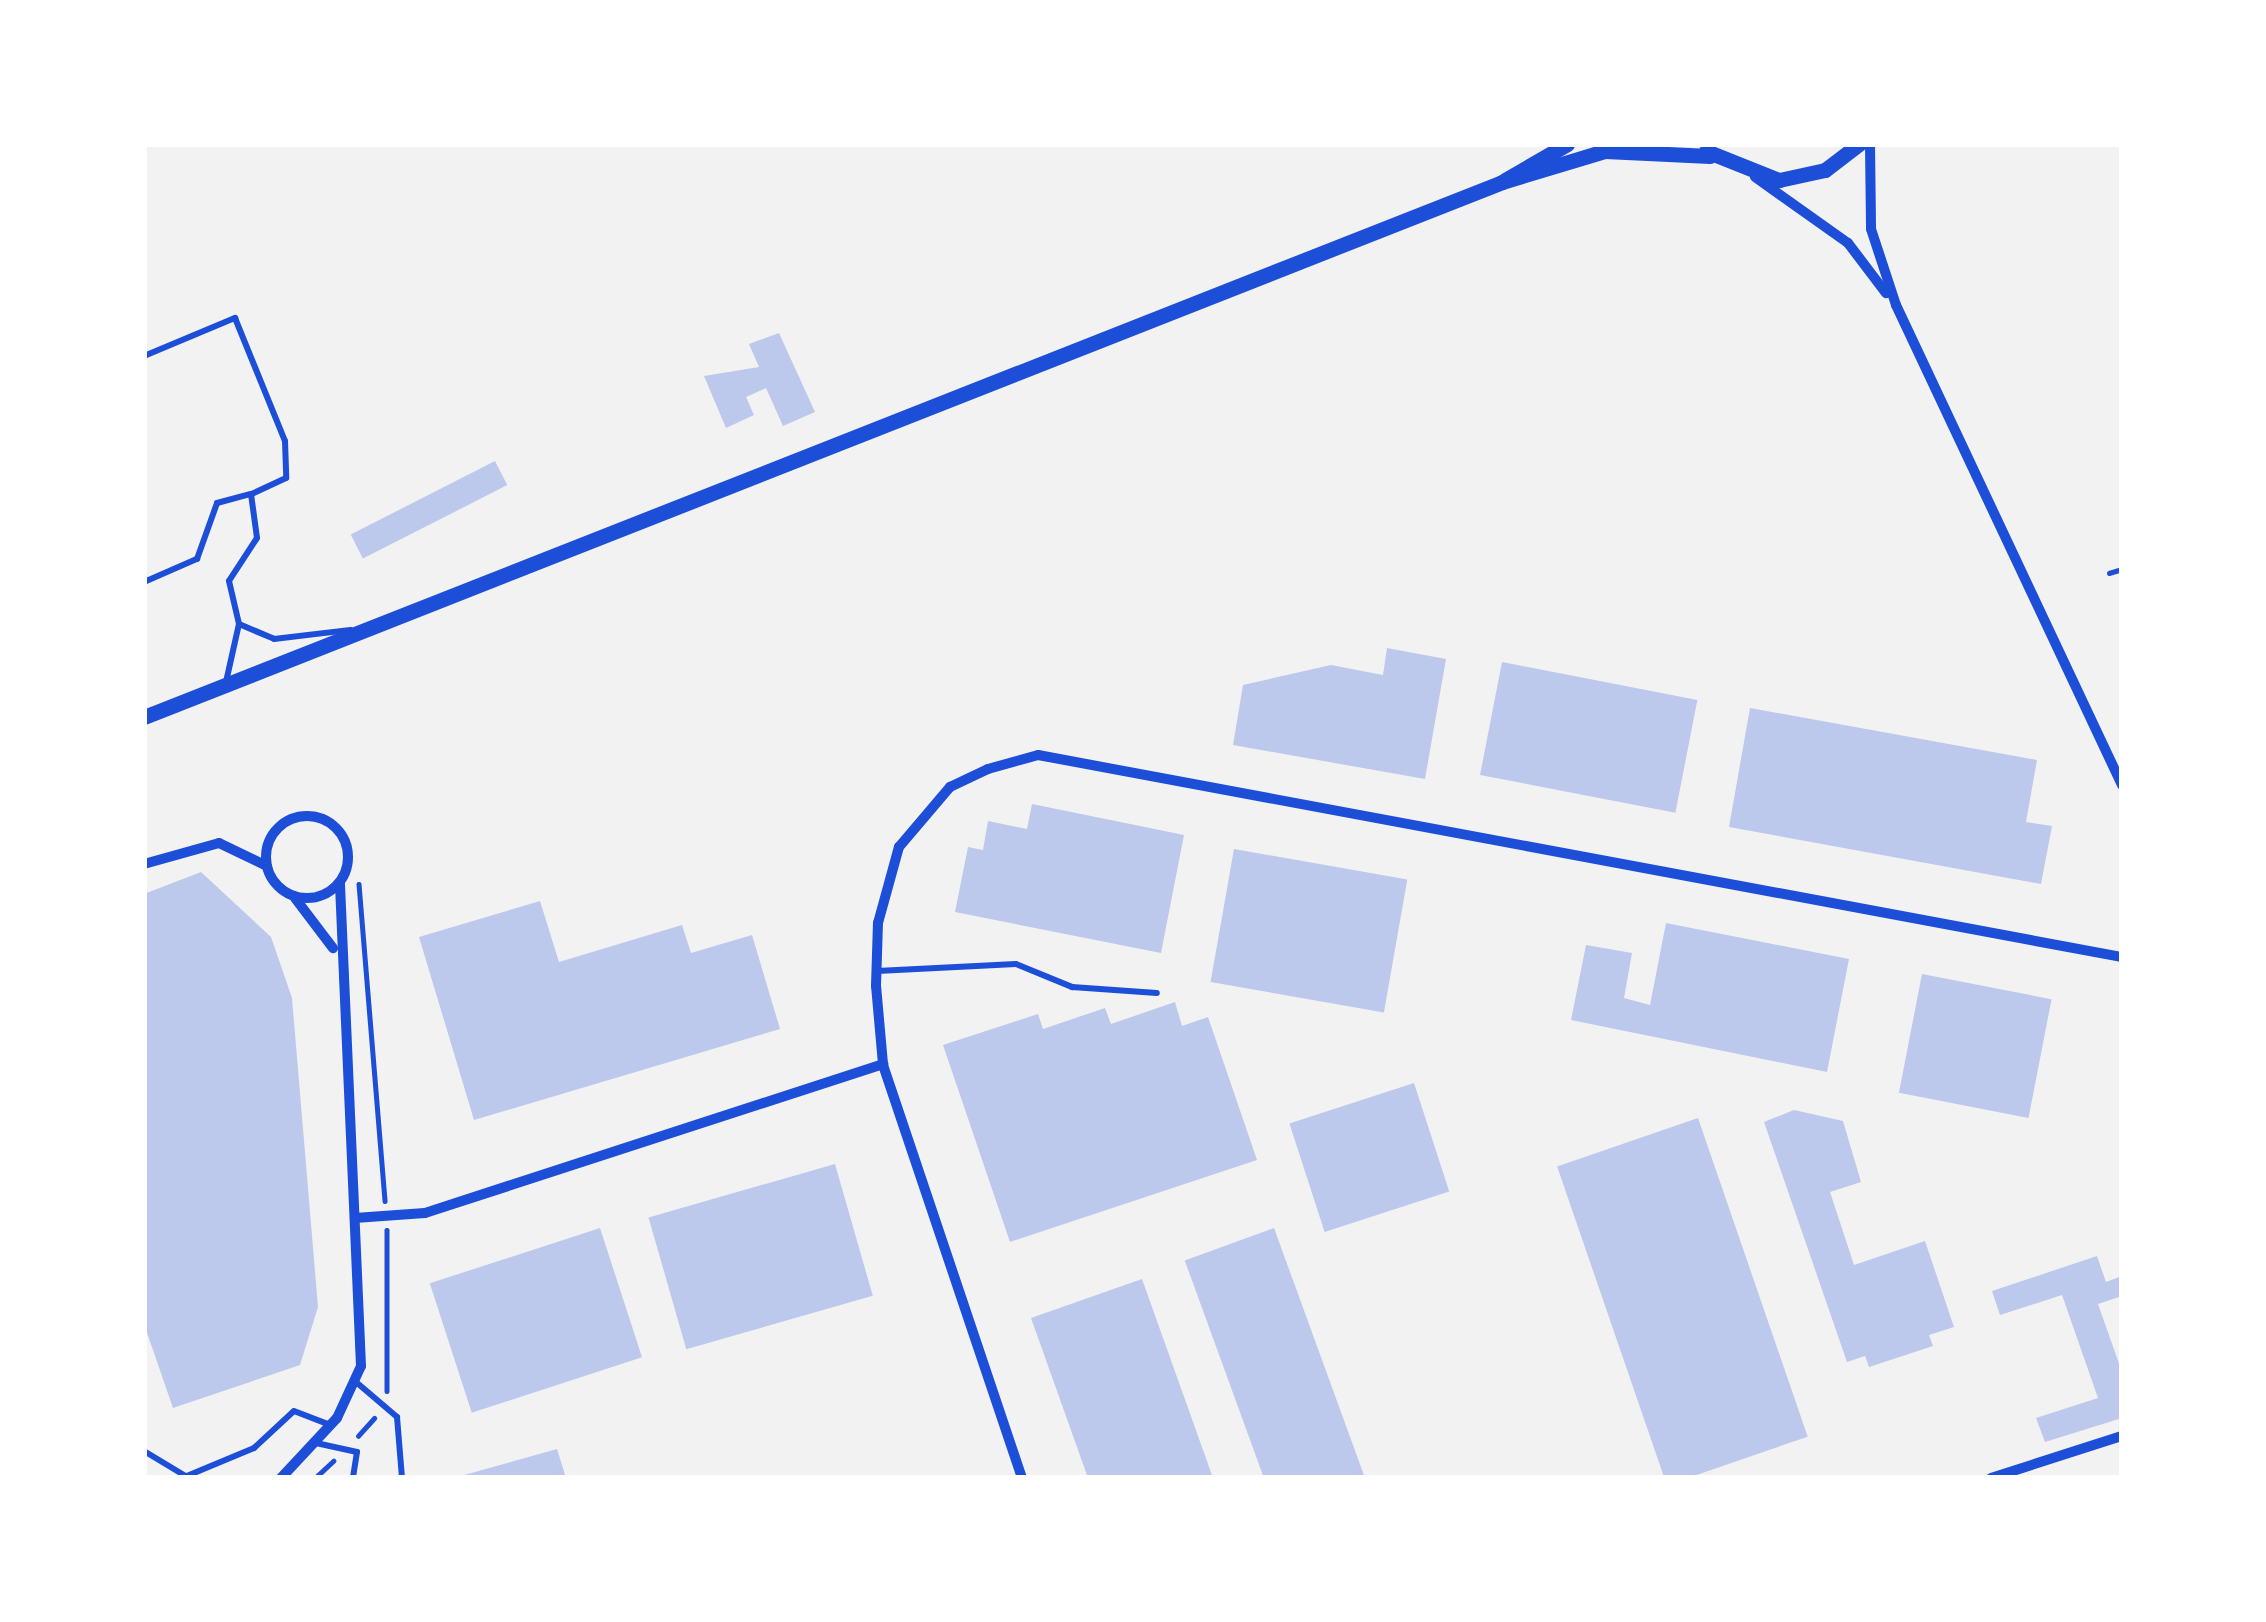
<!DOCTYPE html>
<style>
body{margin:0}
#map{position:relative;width:2266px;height:1622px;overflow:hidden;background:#f2f2f2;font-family:"Work Sans",sans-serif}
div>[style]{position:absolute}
.building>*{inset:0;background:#bdc9ec;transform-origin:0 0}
.path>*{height:4.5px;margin:-2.25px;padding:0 2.25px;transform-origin:2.25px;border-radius:2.25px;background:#1d4ed8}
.service>*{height:6px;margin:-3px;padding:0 3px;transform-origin:3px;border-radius:3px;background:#1d4ed8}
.minor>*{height:10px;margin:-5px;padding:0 5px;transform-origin:5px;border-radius:5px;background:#1d4ed8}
.minor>.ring{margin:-5px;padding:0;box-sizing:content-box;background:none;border:10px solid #1d4ed8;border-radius:50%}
.secondary>*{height:15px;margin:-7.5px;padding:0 7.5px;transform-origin:7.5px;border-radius:7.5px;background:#1d4ed8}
span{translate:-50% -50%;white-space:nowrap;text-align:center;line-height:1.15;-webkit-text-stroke:12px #fff;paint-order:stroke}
.frame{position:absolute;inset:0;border:147px solid #fff;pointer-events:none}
</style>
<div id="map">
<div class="building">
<i style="clip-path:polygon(779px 333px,815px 412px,783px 426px,766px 388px,746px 397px,754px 415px,726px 428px,704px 376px,759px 367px,749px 344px)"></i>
<i style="left:495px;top:461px;width:27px;height:162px;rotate:63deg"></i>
<i style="clip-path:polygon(1387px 648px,1446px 659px,1425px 779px,1233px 745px,1243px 685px,1331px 665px,1383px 675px)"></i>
<i style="left:1502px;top:662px;width:199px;height:115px;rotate:11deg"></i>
<i style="clip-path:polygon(1750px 708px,2037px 760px,2026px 822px,2052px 826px,2041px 884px,1729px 827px)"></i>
<i style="clip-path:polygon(1032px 804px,1184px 835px,1161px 953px,955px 912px,968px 847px,983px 850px,988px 821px,1027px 829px)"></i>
<i style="left:1234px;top:849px;width:176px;height:135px;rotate:10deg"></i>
<i style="clip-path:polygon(201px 872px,271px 937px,292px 998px,318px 1307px,300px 1365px,173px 1408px,144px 1324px,144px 894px)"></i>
<i style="clip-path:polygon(540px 901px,559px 962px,682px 925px,691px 953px,752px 935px,780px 1029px,474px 1120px,419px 937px)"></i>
<i style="clip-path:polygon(1666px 923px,1849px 959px,1827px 1072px,1571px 1020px,1586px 945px,1632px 953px,1624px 998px,1650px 1005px)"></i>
<i style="left:1922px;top:974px;width:132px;height:121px;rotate:11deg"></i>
<i style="clip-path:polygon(1175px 1002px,1182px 1026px,1208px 1017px,1257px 1160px,1010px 1242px,943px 1045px,1038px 1014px,1043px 1029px,1105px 1008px,1111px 1024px)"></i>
<i style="left:1414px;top:1083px;width:114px;height:131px;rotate:72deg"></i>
<i style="clip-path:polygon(1794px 1110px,1843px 1121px,1861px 1182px,1830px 1192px,1854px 1265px,1925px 1241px,1954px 1327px,1929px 1335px,1933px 1346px,1869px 1367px,1865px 1356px,1847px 1362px,1764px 1122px)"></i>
<i style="left:1698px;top:1118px;width:337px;height:149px;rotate:71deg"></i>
<i style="left:835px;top:1164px;width:137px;height:194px;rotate:74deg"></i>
<i style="left:600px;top:1228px;width:136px;height:179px;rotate:72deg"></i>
<i style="left:1274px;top:1228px;width:266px;height:95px;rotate:70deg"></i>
<i style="clip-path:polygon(2097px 1256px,2106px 1282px,2122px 1276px,2122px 1296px,2098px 1304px,2122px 1372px,2122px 1418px,2045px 1442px,2036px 1418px,2098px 1398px,2062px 1295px,2000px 1315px,1992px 1291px)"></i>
<i style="clip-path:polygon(1142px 1279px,1213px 1478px,1088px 1478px,1031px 1318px)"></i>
<i style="clip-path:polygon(557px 1449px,566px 1478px,457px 1478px,457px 1477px)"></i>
</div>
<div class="path">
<i style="left:2109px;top:573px;width:14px;rotate:-17deg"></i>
<i style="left:359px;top:884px;width:318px;rotate:85.3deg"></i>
<i style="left:387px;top:1230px;width:161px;rotate:90deg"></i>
<i style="left:358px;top:1436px;width:24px;rotate:-48deg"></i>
<i style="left:315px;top:1478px;width:25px;rotate:-43deg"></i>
</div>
<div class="service">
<i style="left:144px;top:356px;width:99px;rotate:-22.7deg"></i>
<i style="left:235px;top:318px;width:133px;rotate:67.9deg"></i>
<i style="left:285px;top:441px;width:37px;rotate:88deg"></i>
<i style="left:286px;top:478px;width:38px;rotate:155deg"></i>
<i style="left:251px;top:494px;width:44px;rotate:82.2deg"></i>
<i style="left:257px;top:538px;width:51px;rotate:123.1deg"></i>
<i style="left:229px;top:581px;width:44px;rotate:76.9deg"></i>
<i style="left:144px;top:582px;width:58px;rotate:-23.5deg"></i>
<i style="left:197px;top:559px;width:59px;rotate:-70.3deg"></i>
<i style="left:217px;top:503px;width:34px;rotate:-15deg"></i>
<i style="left:226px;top:682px;width:59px;rotate:-77.4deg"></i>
<i style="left:239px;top:624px;width:38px;rotate:23deg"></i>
<i style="left:274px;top:639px;width:77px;rotate:-6.8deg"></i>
<i style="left:877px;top:971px;width:139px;rotate:-2.9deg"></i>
<i style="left:1016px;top:964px;width:61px;rotate:22.3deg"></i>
<i style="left:1072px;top:987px;width:85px;rotate:4deg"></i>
<i style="left:356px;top:1382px;width:54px;rotate:40.5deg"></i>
<i style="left:397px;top:1417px;width:61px;rotate:85.3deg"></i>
<i style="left:316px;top:1443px;width:42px;rotate:12.4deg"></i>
<i style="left:357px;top:1452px;width:26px;rotate:99deg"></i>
<i style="left:144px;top:1451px;width:47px;rotate:31deg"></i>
<i style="left:182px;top:1478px;width:78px;rotate:-22.6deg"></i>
<i style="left:254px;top:1448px;width:54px;rotate:-42.8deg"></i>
<i style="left:294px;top:1411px;width:40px;rotate:21deg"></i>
</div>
<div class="minor">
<i style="left:1870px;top:144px;width:85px;rotate:89.3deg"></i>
<i style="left:1871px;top:229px;width:80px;rotate:71.8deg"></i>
<i style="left:1896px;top:305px;width:531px;rotate:64.79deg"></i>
<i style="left:1755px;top:177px;width:114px;rotate:35.4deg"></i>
<i style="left:1848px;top:243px;width:63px;rotate:52.8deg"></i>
<i class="ring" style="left:266px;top:816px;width:72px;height:72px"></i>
<i style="left:144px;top:864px;width:78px;rotate:-15.6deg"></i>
<i style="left:219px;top:843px;width:53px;rotate:25.6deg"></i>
<i style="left:295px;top:898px;width:63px;rotate:52.8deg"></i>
<i style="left:355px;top:1218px;width:70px;rotate:-4.1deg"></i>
<i style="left:425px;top:1213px;width:482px;rotate:-18deg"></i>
<i style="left:281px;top:1478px;width:82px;rotate:-47deg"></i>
<i style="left:337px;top:1418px;width:57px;rotate:-65.2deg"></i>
<i style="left:361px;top:1366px;width:484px;rotate:-92.5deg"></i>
<i style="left:1022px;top:1478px;width:437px;rotate:-108.6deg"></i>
<i style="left:883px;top:1064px;width:78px;rotate:-95.1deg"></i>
<i style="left:876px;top:986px;width:63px;rotate:-88.2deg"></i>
<i style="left:878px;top:923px;width:79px;rotate:-74.6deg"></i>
<i style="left:899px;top:847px;width:79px;rotate:-49.6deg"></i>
<i style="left:950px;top:787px;width:42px;rotate:-25.3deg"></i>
<i style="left:988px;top:769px;width:52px;rotate:-15.6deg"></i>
<i style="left:1038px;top:755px;width:1103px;rotate:10.56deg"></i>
<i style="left:1991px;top:1478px;width:138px;rotate:-17.8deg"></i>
</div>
<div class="secondary">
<i style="left:1706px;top:151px;width:79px;rotate:21.7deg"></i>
<i style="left:1779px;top:180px;width:47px;rotate:-12.3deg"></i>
<i style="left:1825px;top:170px;width:43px;rotate:-37.4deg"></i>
<i style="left:1505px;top:180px;width:72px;rotate:-30.1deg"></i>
<i style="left:144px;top:717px;width:1460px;rotate:-21.5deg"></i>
<i style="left:1502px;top:182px;width:108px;rotate:-16.8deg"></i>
<i style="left:1605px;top:151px;width:105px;rotate:2.7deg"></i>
</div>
<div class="frame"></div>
</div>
